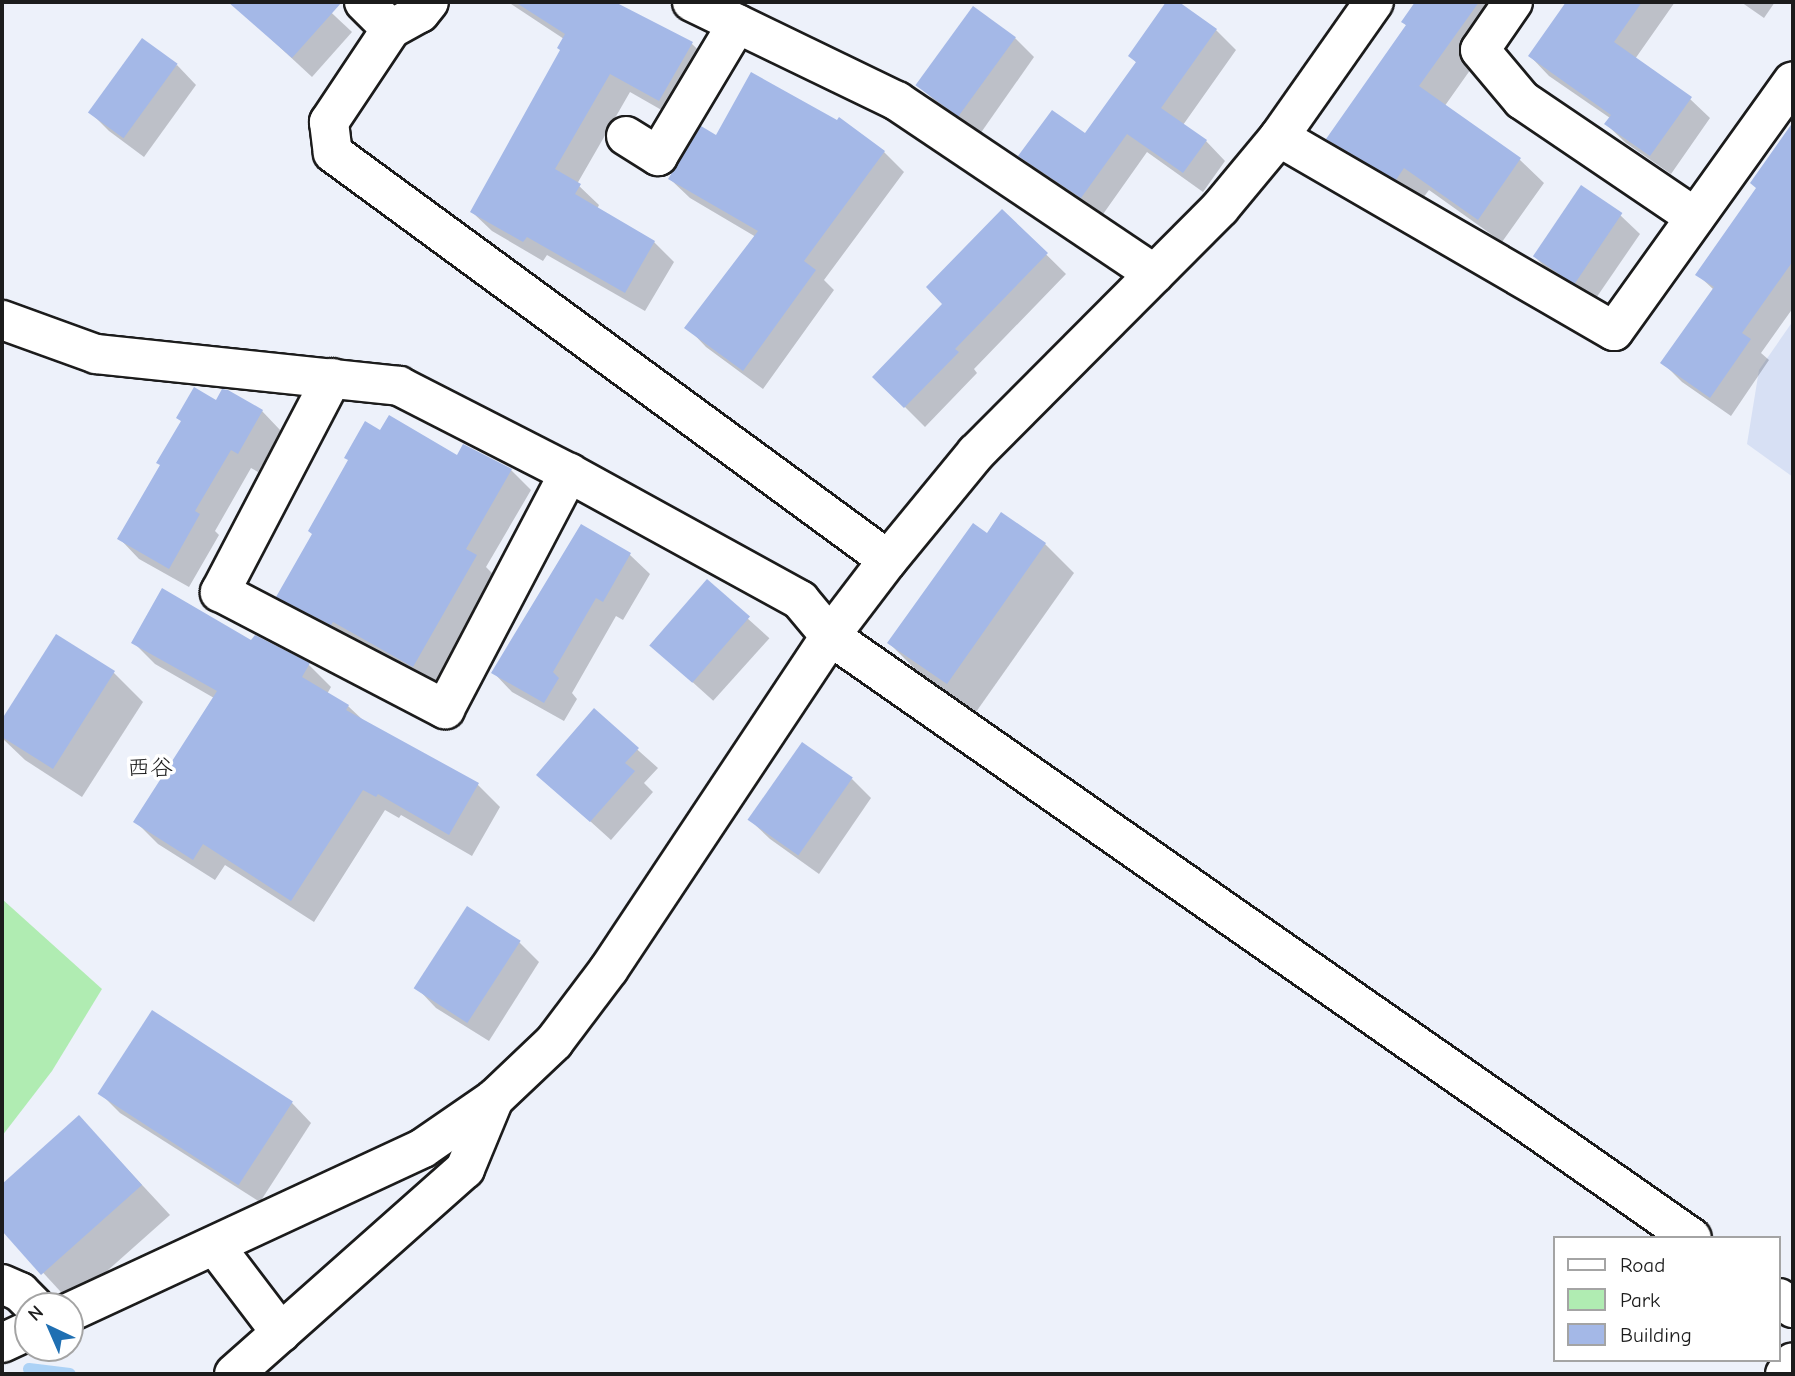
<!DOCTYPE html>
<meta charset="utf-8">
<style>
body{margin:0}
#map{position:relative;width:1795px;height:1376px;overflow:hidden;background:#edf1fa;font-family:"Comic Neue","Klee One",sans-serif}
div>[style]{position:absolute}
.built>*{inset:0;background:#d7e0f4}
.green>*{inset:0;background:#b0ecb2}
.shadow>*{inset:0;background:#0003;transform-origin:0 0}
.stream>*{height:12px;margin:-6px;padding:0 6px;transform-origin:6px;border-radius:6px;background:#acd2f6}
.building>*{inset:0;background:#a4b8e7;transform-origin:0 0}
.roads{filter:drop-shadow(2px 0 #1c1c1c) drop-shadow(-2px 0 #1c1c1c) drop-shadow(0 2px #1c1c1c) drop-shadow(0 -2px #1c1c1c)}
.street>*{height:38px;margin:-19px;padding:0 19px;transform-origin:19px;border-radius:19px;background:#fff}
.secondary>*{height:38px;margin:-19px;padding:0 19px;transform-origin:19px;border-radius:19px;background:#fff}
span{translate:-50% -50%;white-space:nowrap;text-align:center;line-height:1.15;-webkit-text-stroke:7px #fff;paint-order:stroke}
.neighbourhood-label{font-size:23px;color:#1c1c1c}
.frame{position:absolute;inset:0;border:4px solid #1c1c1c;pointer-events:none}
.legend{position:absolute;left:1553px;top:1236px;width:228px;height:126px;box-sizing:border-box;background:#fff;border:2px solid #a4a4a4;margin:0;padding:9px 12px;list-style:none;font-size:21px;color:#1c1c1c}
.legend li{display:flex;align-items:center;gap:14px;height:35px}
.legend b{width:35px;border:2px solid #a4a4a4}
.north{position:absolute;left:14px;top:1292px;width:70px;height:70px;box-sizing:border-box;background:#fff;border:2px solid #a4a4a4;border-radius:50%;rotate:316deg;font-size:19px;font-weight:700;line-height:28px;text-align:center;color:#1c1c1c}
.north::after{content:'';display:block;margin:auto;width:24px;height:32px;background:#1f6fb2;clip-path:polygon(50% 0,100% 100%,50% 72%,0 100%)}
</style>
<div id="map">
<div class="built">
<i style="clip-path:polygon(1793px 321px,1793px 477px,1747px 444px,1759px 370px)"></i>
</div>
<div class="green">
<i style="clip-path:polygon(2px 899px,102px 989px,52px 1071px,2px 1136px)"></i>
</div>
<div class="shadow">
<i style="clip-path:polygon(256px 2px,320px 2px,352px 32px,312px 77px,244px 14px)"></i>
<i style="clip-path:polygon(508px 2px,611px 2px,692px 44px,712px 63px,679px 120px,630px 92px,577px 184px,599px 205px,597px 209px,654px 242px,674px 262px,645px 311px,547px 255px,543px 261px,492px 231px,472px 212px,562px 50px,564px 39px)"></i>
<i style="clip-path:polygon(1168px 2px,1175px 2px,1216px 30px,1236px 50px,1183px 125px,1206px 141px,1225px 161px,1203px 192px,1147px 152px,1101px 217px,1040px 176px,1021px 156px,1086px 136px,1137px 63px,1130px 56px)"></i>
<i style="clip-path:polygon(1417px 2px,1506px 2px,1507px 18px,1444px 107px,1520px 160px,1544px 183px,1502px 242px,1429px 190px,1420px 202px,1352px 162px,1328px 139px,1407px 26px,1403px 22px)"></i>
<i style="clip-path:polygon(1568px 2px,1675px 2px,1635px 59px,1690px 99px,1710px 118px,1671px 174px,1626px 143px,1606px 124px,1610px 118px,1549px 76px,1530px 56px)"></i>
<i style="clip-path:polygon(1741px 2px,1775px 2px,1764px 18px)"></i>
<i style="clip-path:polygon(1015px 38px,1034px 57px,980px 134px,939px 105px,919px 85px)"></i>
<i style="clip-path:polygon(177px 65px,196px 85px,144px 157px,109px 131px,90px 112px)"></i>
<i style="clip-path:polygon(840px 120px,884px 152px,904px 172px,824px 280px,834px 290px,763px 389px,706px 347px,687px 327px,756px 237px,690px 198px,670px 179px,716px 137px,837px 123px)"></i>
<i style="clip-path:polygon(1793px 125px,1793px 308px,1761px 353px,1769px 360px,1731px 416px,1682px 382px,1663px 363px,1714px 290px,1698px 275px,1758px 188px,1752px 183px)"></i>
<i style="clip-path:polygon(1002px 211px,1066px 274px,974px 369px,977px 373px,925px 427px,875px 377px,945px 304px)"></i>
<i style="clip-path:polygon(1620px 215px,1640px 234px,1594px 301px,1553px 275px,1534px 256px)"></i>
<i style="clip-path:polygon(216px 402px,262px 411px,281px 431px,258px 472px,251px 468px,215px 531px,219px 535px,189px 587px,139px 559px,120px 539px)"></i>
<i style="clip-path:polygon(381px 432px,458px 457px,511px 470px,531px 490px,486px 567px,495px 576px,433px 686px,298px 616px,278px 596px)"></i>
<i style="clip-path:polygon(581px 527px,630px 555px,650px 574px,623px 620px,616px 616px,572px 693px,577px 699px,564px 721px,512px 692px,493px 672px)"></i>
<i style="clip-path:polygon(987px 536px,1045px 544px,1074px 573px,976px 712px,918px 672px,889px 643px)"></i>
<i style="left:707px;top:582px;width:84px;height:84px;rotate:42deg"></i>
<i style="clip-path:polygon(56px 636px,114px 673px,143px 702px,82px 797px,25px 760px,2px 738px,2px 722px)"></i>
<i style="clip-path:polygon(133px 642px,252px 643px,309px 665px,331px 687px,327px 694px,348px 706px,365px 722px,478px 785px,500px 807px,472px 856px,401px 815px,399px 818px,385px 810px,314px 922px,225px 865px,215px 880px,158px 844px,136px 822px,214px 698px,155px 664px)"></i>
<i style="clip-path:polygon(594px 711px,658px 768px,644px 783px,653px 792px,611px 840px,539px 775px)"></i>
<i style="clip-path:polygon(852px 779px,871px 798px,819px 874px,770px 839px,750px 820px)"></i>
<i style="clip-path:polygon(519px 942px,539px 962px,489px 1041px,436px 1008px,417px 988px)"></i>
<i style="clip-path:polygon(101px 1094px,292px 1103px,311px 1123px,260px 1202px,120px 1113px)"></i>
<i style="clip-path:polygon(79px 1117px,170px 1215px,71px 1303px,2px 1228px,2px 1186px)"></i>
</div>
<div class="stream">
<i style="left:29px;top:1369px;width:41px;rotate:7deg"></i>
</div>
<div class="building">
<i style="clip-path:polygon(228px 2px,342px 2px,292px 58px)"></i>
<i style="clip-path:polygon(515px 2px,615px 2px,693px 42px,659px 101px,610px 74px,555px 169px,581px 184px,575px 194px,655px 241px,625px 293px,527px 237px,523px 242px,470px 212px,560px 50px,557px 48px,565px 34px)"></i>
<i style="clip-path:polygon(1166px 2px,1179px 2px,1217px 29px,1161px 108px,1207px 140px,1183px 173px,1127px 134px,1081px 198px,1018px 156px,1052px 110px,1085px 133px,1136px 62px,1128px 56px)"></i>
<i style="clip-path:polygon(1415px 2px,1479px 2px,1419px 86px,1521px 158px,1478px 220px,1404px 168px,1396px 180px,1326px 139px,1406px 25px,1401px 22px)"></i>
<i style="clip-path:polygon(1566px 2px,1642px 2px,1614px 42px,1692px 97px,1650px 156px,1604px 124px,1611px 115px,1528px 56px)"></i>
<i style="left:973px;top:6px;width:53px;height:98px;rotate:36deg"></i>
<i style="left:142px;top:38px;width:44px;height:92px;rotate:36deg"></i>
<i style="clip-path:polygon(751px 72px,837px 120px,839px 117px,885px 151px,804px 261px,816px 270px,743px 371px,684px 328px,758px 231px,668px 179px,701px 126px,716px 135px)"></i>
<i style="clip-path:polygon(1793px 122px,1793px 261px,1742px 333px,1751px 339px,1710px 398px,1660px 363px,1714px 287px,1695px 275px,1756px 188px,1750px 183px)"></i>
<i style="left:1581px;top:185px;width:50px;height:86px;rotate:34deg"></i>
<i style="clip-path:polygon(1002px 209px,1048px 253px,955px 349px,959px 352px,904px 408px,872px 377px,942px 304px,926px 287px)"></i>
<i style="clip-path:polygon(194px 387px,216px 400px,222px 389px,228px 390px,263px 410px,238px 454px,231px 450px,195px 511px,200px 514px,169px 569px,117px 539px,160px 465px,156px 463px,181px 421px,176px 418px)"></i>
<i style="clip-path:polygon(389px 415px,457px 455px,463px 444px,512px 469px,466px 549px,477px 555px,413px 667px,333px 622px,331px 625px,276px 597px,312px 534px,308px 531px,348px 460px,344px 458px,365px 421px,380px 430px)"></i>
<i style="clip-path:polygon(1001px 512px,1046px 543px,947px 684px,887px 643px,973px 523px,987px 533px)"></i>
<i style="clip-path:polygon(581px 524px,631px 553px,603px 602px,596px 598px,553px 672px,559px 678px,544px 703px,491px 673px)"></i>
<i style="left:707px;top:579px;width:57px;height:88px;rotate:41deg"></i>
<i style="clip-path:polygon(162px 588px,251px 640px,255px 635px,310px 663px,302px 677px,349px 705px,346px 710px,479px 783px,449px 835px,378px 794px,376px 797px,363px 790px,291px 901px,203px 844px,193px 860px,133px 822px,217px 691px,131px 643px)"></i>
<i style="clip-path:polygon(56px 634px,115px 671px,53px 769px,2px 737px,2px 719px)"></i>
<i style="clip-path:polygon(594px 708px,639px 748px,625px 763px,635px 771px,590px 822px,536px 775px)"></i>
<i style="left:802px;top:742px;width:62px;height:95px;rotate:35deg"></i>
<i style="left:467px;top:906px;width:64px;height:98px;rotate:33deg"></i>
<i style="left:152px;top:1010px;width:168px;height:100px;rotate:33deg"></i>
<i style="clip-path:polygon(79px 1115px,142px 1185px,41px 1275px,2px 1231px,2px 1184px)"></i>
</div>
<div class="roads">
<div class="street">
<i style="left:364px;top:2px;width:38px;rotate:45deg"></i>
<i style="left:391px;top:29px;width:112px;rotate:123.7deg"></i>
<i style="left:329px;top:122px;width:31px;rotate:83deg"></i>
<i style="left:333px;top:153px;width:688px;rotate:36.25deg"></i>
<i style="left:692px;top:2px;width:228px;rotate:25.8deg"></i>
<i style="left:897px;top:101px;width:310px;rotate:33.9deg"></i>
<i style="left:1513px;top:2px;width:58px;rotate:124.5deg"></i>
<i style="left:1480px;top:50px;width:65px;rotate:50deg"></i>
<i style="left:1522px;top:100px;width:209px;rotate:34.1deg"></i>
<i style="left:391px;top:29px;width:33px;rotate:-29deg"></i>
<i style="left:420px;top:13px;width:14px;rotate:-51deg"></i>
<i style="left:626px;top:136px;width:38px;rotate:32deg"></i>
<i style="left:658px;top:156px;width:154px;rotate:-59.1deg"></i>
<i style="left:1279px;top:137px;width:387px;rotate:30.1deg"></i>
<i style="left:1614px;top:331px;width:307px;rotate:-54.4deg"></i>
<i style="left:2px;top:320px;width:100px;rotate:19.9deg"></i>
<i style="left:96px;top:354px;width:305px;rotate:6deg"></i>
<i style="left:399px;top:386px;width:191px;rotate:27.1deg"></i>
<i style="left:569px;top:473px;width:264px;rotate:28.8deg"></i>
<i style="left:800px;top:600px;width:47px;rotate:50.2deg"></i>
<i style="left:830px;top:636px;width:1051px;rotate:34.93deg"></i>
<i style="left:332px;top:378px;width:242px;rotate:117.6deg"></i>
<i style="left:220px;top:592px;width:254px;rotate:27.5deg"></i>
<i style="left:445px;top:709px;width:267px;rotate:-62.3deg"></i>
<i style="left:215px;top:1246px;width:109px;rotate:52.8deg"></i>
<i style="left:2px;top:1284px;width:20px;rotate:24deg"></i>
<i style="left:20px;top:1292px;width:20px;rotate:45deg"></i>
<i style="left:1779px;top:1298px;width:17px;rotate:36deg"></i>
<i style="left:234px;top:1374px;width:309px;rotate:-41.6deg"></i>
<i style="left:465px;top:1169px;width:76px;rotate:-67.5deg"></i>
<i style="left:1785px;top:1374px;width:14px;rotate:-56deg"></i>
</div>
<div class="secondary">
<i style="left:70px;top:1312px;width:389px;rotate:-24.9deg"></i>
<i style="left:423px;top:1148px;width:86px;rotate:-34.6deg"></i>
<i style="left:494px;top:1099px;width:83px;rotate:-43.5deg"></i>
<i style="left:554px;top:1042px;width:91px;rotate:-53deg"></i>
<i style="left:609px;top:969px;width:400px;rotate:-56.4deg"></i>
<i style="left:830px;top:636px;width:96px;rotate:-52.7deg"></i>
<i style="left:888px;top:560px;width:139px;rotate:-50.6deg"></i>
<i style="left:976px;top:453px;width:346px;rotate:-45.1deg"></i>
<i style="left:1220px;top:208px;width:92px;rotate:-50.3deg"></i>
<i style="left:1279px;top:137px;width:165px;rotate:-54.9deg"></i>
<i style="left:2px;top:1343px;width:29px;rotate:-25deg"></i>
</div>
</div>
<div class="neighbourhood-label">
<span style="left:150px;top:768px">西谷</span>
</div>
<div class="frame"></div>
<ul class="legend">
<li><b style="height:9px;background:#fff"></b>Road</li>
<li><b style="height:19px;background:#b0ecb2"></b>Park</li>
<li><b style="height:19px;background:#a4b8e7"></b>Building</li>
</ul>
<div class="north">N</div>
</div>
